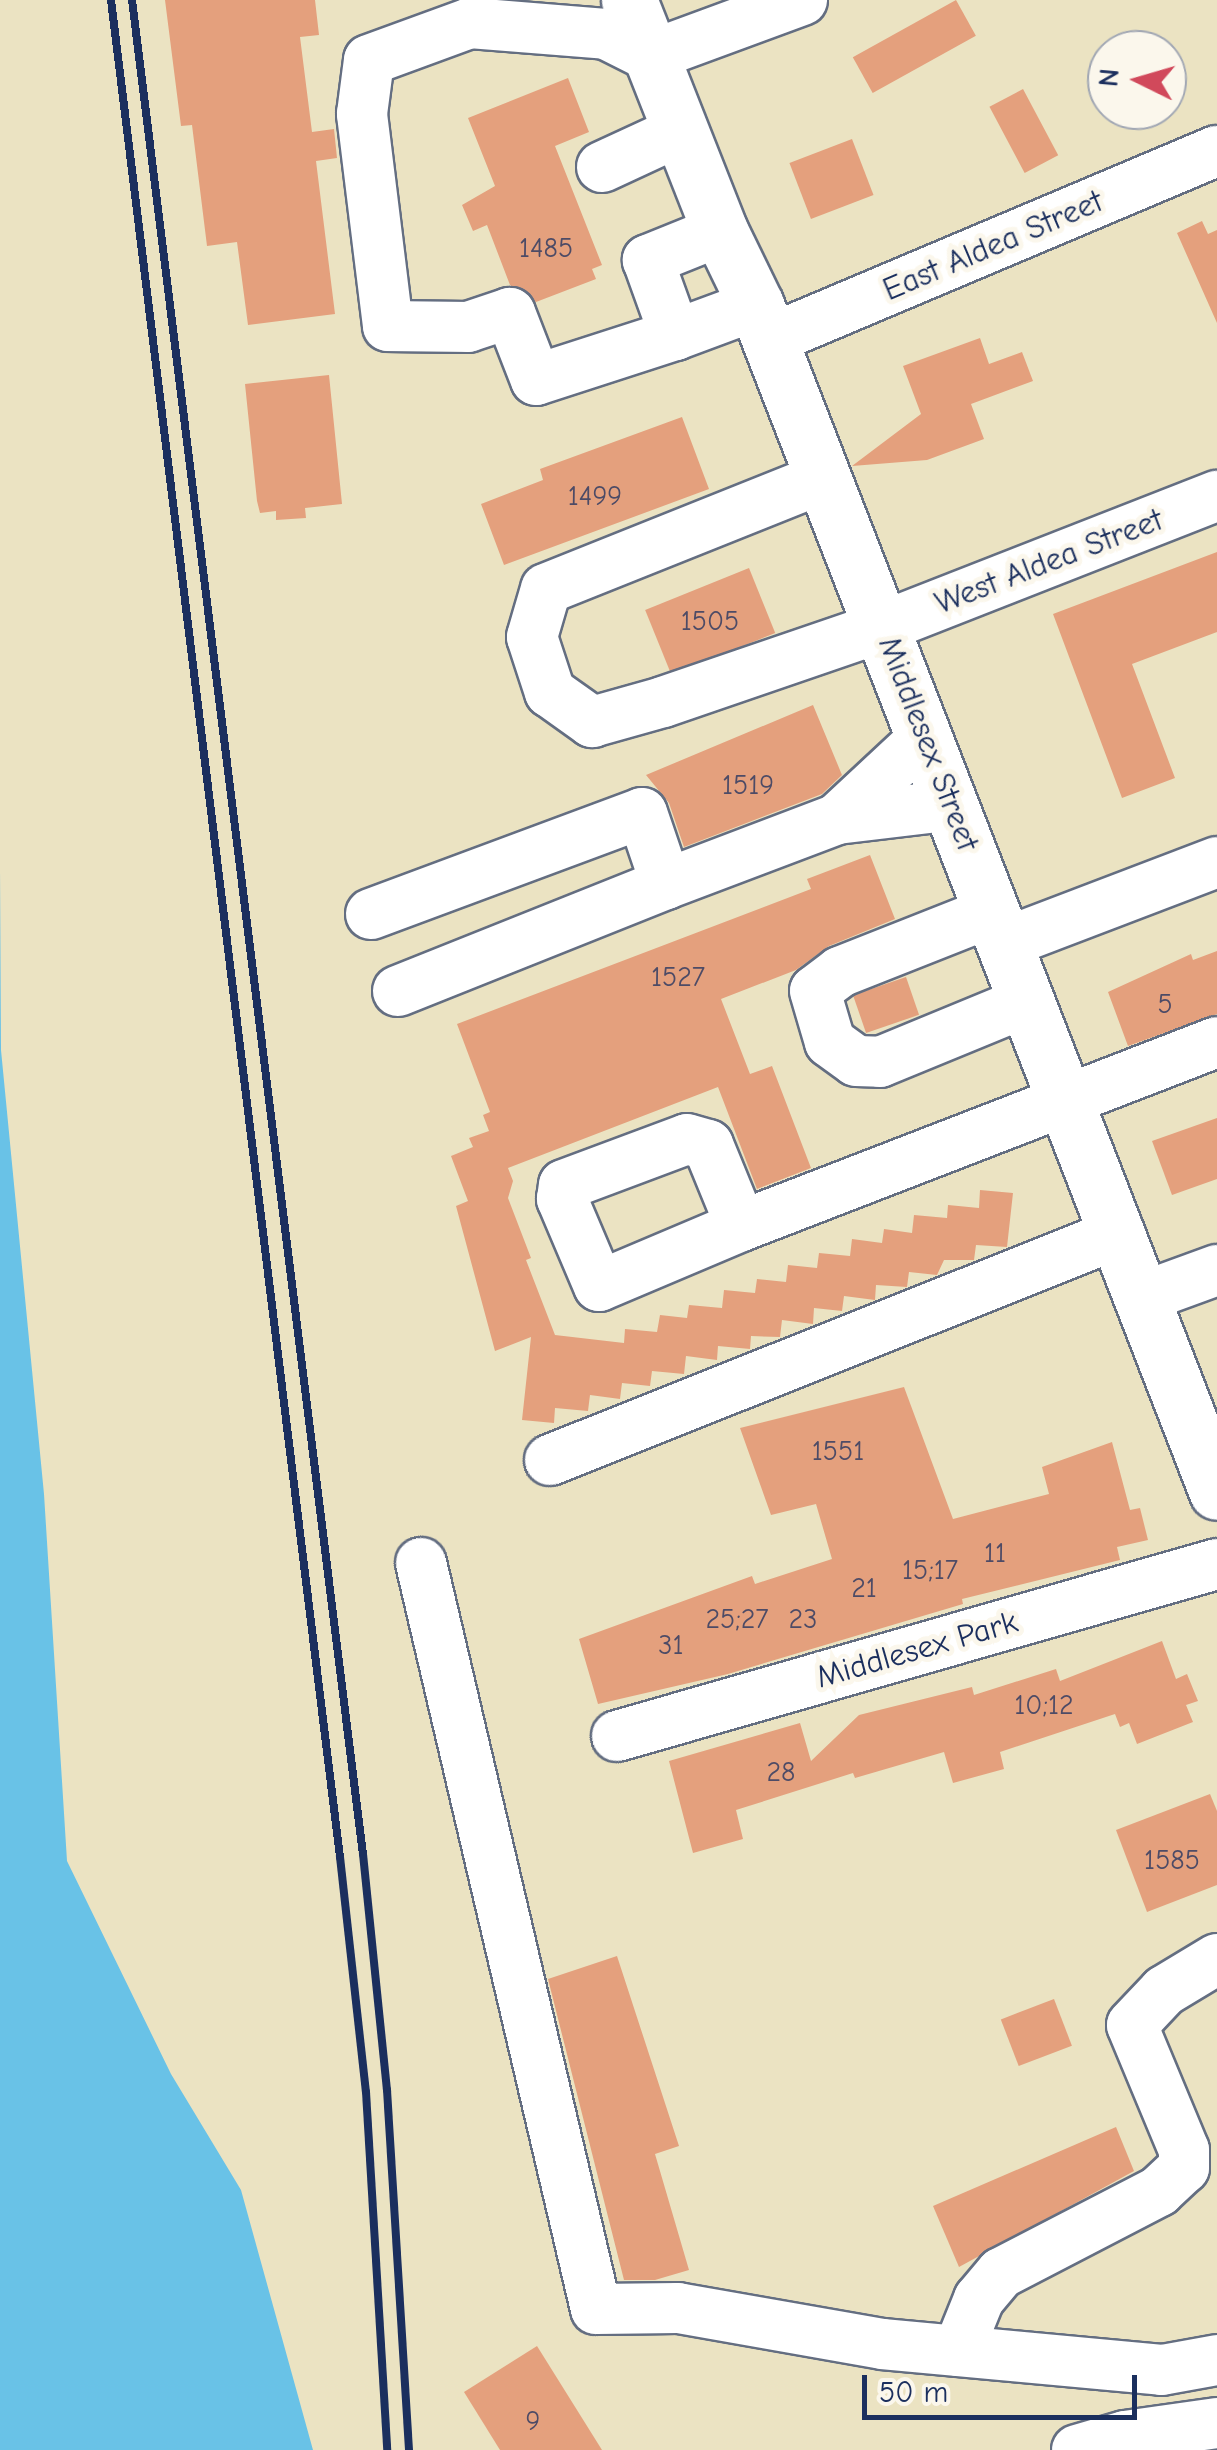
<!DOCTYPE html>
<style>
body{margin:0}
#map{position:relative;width:1217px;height:2450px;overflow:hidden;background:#ebe3c2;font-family:"Comic Neue",sans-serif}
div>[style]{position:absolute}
.water>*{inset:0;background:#69c2e7}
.building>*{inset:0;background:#e4a07d;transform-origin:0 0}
.roads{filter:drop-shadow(2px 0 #646e81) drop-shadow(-2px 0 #646e81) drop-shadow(0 2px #646e81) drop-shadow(0 -2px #646e81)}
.minor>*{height:50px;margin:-25px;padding:0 25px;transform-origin:25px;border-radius:25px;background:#fff}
.major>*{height:55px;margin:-27.5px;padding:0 27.5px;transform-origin:27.5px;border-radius:27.5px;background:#fff}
.rail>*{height:8px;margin:-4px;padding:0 4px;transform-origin:4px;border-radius:4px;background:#1b2f5e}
span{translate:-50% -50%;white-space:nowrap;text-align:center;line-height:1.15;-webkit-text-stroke:10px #fbf7ec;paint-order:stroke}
.number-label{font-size:28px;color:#4d4b66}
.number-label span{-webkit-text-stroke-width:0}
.street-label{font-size:32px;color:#1b2f5e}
.north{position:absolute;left:1087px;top:30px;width:100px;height:100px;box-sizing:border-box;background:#fbf7ec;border:2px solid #a1a7b3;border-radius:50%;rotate:275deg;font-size:28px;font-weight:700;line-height:40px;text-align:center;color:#1b2f5e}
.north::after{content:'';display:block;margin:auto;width:35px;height:45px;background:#d1495b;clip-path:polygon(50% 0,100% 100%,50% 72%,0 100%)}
.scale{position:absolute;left:862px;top:2375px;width:275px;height:45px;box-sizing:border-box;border:5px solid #1b2f5e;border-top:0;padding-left:12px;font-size:30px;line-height:35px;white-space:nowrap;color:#1b2f5e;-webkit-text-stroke:8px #fbf7ec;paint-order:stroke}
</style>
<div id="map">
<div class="water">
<i style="clip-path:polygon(0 867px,1px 1050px,44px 1494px,67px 1861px,171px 2074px,241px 2190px,313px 2450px,0 2450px)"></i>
</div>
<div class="building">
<i style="clip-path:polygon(165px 0,315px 0,319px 35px,300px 37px,312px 132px,334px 129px,337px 158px,316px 161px,335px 314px,248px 325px,237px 242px,207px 246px,192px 125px,181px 126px)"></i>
<i style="left:956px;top:0;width:41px;height:118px;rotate:61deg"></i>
<i style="clip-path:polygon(568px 78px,589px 132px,555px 146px,602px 265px,592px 269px,596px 279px,536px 302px,510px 285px,487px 225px,473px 231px,462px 205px,495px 186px,468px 118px)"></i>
<i style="left:1023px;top:89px;width:75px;height:38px;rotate:62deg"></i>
<i style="left:852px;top:139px;width:60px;height:67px;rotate:69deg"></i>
<i style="clip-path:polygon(1202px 221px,1208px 234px,1217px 230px,1217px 323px,1177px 233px)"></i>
<i style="clip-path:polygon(980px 338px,989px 364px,1022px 352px,1033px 381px,971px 404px,984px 439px,927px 460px,852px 466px,921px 414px,903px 366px)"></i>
<i style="clip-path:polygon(329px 375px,342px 504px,305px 508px,306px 518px,276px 520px,276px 511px,260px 513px,257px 501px,245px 384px)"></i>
<i style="clip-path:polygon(682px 417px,709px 489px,504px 565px,481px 504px,543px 480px,540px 469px)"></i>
<i style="clip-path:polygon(1217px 552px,1217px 632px,1132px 664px,1175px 778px,1122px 798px,1053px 614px)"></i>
<i style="left:749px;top:568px;width:70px;height:112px;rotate:68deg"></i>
<i style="clip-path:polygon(813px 705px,842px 775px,822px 794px,684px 847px,669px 803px,646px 775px)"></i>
<i style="clip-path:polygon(870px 855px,895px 919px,829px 946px,796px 970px,721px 999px,750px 1074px,772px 1066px,811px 1168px,757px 1189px,718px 1087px,508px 1168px,513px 1181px,508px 1198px,531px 1258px,526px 1260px,555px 1335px,624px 1343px,625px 1329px,657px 1332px,660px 1315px,687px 1318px,689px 1305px,722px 1308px,724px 1290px,755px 1293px,757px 1279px,786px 1282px,788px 1265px,817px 1268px,819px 1253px,850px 1256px,852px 1239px,882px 1243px,884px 1229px,912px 1233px,914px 1215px,947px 1218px,948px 1205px,979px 1208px,980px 1190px,1013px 1193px,1007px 1247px,976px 1245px,974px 1260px,944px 1260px,937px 1275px,909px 1272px,907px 1287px,876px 1285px,875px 1300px,844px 1296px,842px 1311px,814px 1308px,813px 1324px,782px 1320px,780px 1337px,751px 1336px,750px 1349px,718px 1346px,717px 1360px,686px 1356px,684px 1374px,652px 1371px,650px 1386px,622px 1383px,620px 1399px,590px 1395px,588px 1411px,555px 1408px,554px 1423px,522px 1420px,531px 1337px,495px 1351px,456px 1206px,468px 1201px,451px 1156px,473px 1147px,469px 1138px,489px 1131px,483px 1115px,490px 1112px,457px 1024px,811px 889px,807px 879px)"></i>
<i style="clip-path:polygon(1217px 951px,1217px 1014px,1128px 1046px,1108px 992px,1191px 954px,1193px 960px)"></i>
<i style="left:906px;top:977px;width:40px;height:56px;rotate:71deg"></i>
<i style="clip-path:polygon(1217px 1118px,1217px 1179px,1172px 1195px,1152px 1141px)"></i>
<i style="clip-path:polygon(904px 1387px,953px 1519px,1049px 1494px,1042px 1467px,1112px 1442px,1130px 1510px,1140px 1508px,1148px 1540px,1117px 1547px,1120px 1560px,962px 1599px,963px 1604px,728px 1674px,598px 1704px,579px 1639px,752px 1576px,755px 1584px,832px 1559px,816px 1504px,771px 1515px,740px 1428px)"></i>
<i style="clip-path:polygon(1162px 1641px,1176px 1679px,1187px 1674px,1198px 1701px,1186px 1705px,1193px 1722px,1137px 1744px,1129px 1723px,1120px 1727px,1115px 1714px,1000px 1752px,1004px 1769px,953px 1783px,944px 1752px,855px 1778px,853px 1773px,736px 1810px,743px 1839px,693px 1853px,669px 1761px,800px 1723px,811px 1761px,859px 1715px,972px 1687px,974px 1695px,1056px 1669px,1060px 1681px)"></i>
<i style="clip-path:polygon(1210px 1794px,1217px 1811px,1217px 1885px,1147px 1912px,1116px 1830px)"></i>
<i style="clip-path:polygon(617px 1956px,679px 2146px,655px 2154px,689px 2270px,655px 2280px,624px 2280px,548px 1979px)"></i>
<i style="left:1054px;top:1999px;width:50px;height:57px;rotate:69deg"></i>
<i style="clip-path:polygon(1116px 2127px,1134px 2171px,959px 2267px,933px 2206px)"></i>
<i style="clip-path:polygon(537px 2346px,602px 2450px,500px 2450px,464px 2392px)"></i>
</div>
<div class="roads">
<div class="minor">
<i style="left:602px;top:167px;width:86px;rotate:-24.8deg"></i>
<i style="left:720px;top:231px;width:78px;rotate:158.1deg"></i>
<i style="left:648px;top:260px;width:80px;rotate:70.2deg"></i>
<i style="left:675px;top:335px;width:86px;rotate:-20.3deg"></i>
<i style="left:675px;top:335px;width:146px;rotate:162.1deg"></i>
<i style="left:536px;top:380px;width:72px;rotate:-111.2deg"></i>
<i style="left:510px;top:313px;width:44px;rotate:161.6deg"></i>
<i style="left:468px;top:327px;width:80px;rotate:-179.3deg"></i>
<i style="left:388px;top:326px;width:214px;rotate:-97deg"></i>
<i style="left:362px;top:114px;width:54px;rotate:-82.6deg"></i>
<i style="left:369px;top:60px;width:108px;rotate:-20.1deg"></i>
<i style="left:470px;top:23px;width:136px;rotate:4.6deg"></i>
<i style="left:606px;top:34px;width:49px;rotate:26.6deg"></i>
<i style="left:650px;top:56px;width:162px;rotate:-20.2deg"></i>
<i style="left:769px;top:340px;width:486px;rotate:-22.9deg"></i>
<i style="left:823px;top:478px;width:298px;rotate:158.2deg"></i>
<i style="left:546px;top:589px;width:50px;rotate:106.3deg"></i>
<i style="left:532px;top:637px;width:58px;rotate:71.9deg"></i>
<i style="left:550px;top:692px;width:52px;rotate:35.5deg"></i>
<i style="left:592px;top:722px;width:74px;rotate:-15.7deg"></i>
<i style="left:663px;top:702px;width:231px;rotate:-18.9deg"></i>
<i style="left:882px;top:627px;width:360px;rotate:-21.4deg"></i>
<i style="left:925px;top:737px;width:120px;rotate:137deg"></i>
<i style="left:837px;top:819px;width:116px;rotate:-6.9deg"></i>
<i style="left:994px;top:911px;width:166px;rotate:158.4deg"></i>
<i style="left:840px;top:972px;width:31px;rotate:143deg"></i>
<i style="left:815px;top:991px;width:53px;rotate:73.6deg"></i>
<i style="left:830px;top:1042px;width:32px;rotate:36deg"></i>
<i style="left:856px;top:1061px;width:24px;rotate:2deg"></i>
<i style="left:880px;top:1062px;width:160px;rotate:-22.4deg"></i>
<i style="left:371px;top:914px;width:289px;rotate:-20.4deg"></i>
<i style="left:642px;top:813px;width:75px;rotate:71.3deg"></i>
<i style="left:666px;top:884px;width:183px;rotate:-20.8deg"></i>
<i style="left:1005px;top:943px;width:227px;rotate:-20.9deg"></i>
<i style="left:398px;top:991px;width:289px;rotate:-21.8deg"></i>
<i style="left:741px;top:1226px;width:154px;rotate:157.1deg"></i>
<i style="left:599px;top:1286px;width:95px;rotate:-113deg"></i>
<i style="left:562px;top:1199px;width:14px;rotate:-82deg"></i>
<i style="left:564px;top:1185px;width:131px;rotate:-20.5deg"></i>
<i style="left:687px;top:1139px;width:22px;rotate:16deg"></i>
<i style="left:708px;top:1145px;width:87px;rotate:67.8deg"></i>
<i style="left:741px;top:1226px;width:510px;rotate:-21.13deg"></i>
<i style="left:1146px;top:1296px;width:76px;rotate:-20.1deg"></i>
<i style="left:550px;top:1460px;width:613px;rotate:-21.75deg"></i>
<i style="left:421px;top:1563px;width:766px;rotate:76.8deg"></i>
<i style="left:596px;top:2309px;width:82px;rotate:-0.7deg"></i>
<i style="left:678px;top:2308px;width:207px;rotate:10deg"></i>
<i style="left:882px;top:2344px;width:281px;rotate:5.3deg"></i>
<i style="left:1162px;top:2370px;width:56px;rotate:-10.3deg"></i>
<i style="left:617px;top:1736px;width:624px;rotate:-16deg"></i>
<i style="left:958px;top:2351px;width:56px;rotate:-68deg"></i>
<i style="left:979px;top:2299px;width:34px;rotate:-50deg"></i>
<i style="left:1001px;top:2273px;width:178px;rotate:-27.4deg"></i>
<i style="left:1159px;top:2191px;width:34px;rotate:-43deg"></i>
<i style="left:1184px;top:2168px;width:18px;rotate:-90deg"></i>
<i style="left:1184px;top:2150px;width:135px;rotate:-112.6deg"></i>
<i style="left:1132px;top:2025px;width:47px;rotate:-46.7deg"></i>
<i style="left:1164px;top:1991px;width:62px;rotate:-31.1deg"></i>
<i style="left:1077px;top:2450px;width:50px;rotate:-16.3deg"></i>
<i style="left:1125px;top:2436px;width:93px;rotate:-8deg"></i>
</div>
<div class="major">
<i style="left:629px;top:0;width:248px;rotate:68.5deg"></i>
<i style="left:720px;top:231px;width:82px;rotate:64.1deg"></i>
<i style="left:756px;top:305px;width:1273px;rotate:68.78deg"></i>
</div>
</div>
<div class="rail">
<i style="left:111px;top:0;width:1871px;rotate:82.97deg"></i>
<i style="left:340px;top:1857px;width:236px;rotate:83.7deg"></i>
<i style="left:366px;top:2092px;width:359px;rotate:86.6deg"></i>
<i style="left:132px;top:0;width:1868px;rotate:82.9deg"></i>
<i style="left:363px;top:1854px;width:237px;rotate:84.2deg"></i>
<i style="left:387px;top:2090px;width:361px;rotate:86.5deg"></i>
</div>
<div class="number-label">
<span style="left:546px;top:248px">1485</span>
<span style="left:595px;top:496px">1499</span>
<span style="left:710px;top:621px">1505</span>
<span style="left:748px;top:785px">1519</span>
<span style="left:678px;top:977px">1527</span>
<span style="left:1165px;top:1004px">5</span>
<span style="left:838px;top:1451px">1551</span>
<span style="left:995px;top:1553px">11</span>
<span style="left:930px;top:1570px">15;17</span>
<span style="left:864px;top:1588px">21</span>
<span style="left:737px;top:1619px">25;27</span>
<span style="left:803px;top:1619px">23</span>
<span style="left:671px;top:1645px">31</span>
<span style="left:1044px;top:1705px">10;12</span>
<span style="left:781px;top:1772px">28</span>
<span style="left:1172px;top:1860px">1585</span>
<span style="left:533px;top:2421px">9</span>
</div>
<div class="street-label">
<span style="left:993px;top:246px;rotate:-23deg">East Aldea Street</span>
<span style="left:1049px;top:562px;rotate:-21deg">West Aldea Street</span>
<span style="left:928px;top:744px;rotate:69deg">Middlesex Street</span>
<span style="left:917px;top:1650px;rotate:-16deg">Middlesex Park</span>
</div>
<div class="north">N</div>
<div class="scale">50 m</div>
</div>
